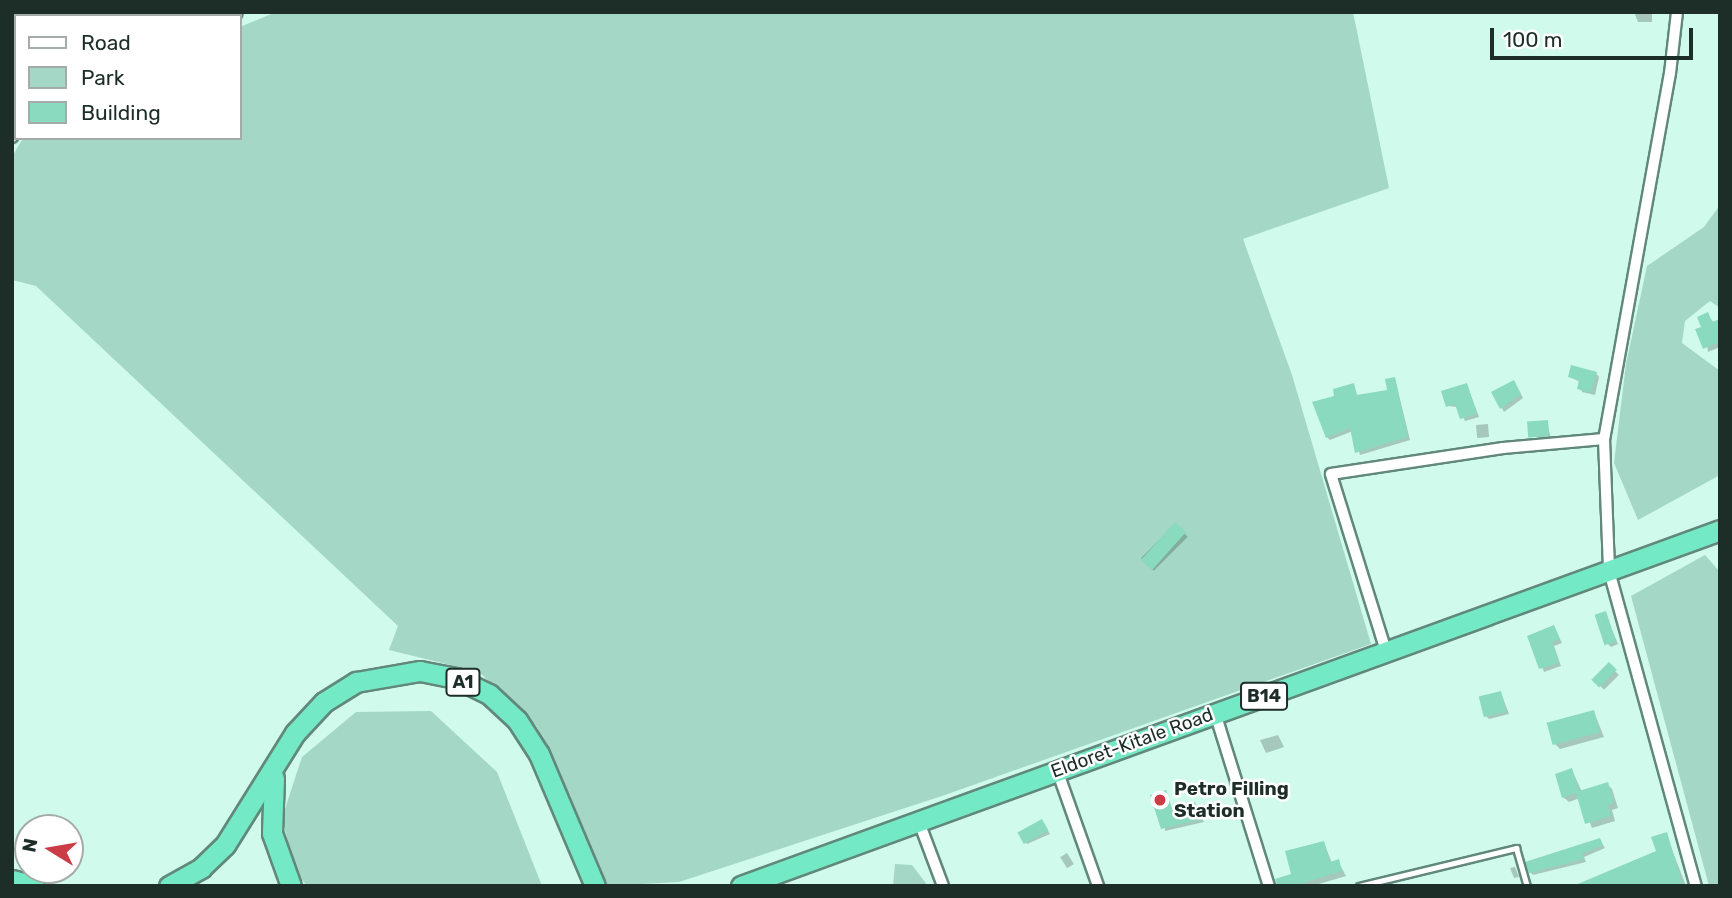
<!DOCTYPE html>
<style>
body{margin:0}
#map{position:relative;width:1732px;height:898px;overflow:hidden;background:#d0faeb;font-family:Rubik,sans-serif}
div>[style]{position:absolute}
.green>*{inset:0;background:#a4d7c5}
.shadow>*{inset:0;background:#0003;transform-origin:0 0}
.building>*{inset:0;background:#89dabf;transform-origin:0 0}
.roads{filter:drop-shadow(2px 0 #61887a) drop-shadow(-2px 0 #61887a) drop-shadow(0 2px #61887a) drop-shadow(0 -2px #61887a)}
.lane>*{height:5px;margin:-2.5px;padding:0 2.5px;transform-origin:2.5px;border-radius:2.5px;background:#fff}
.street>*{height:10px;margin:-5px;padding:0 5px;transform-origin:5px;border-radius:5px;background:#fff}
.highway>*{height:19px;margin:-9.5px;padding:0 9.5px;transform-origin:9.5px;border-radius:9.5px;background:#74e9c6}
.dots>*{width:19px;height:19px;translate:-50% -50%;box-sizing:border-box;border:4px solid #fff;border-radius:50%}
span{translate:-50% -50%;white-space:nowrap;text-align:center;line-height:1.15;-webkit-text-stroke:5px #fff;paint-order:stroke}
.shield-label span{padding:2px 5px;background:#fff;border:2px solid;border-radius:5px;-webkit-text-stroke-width:0}
.shield-label{font-size:18px;color:#1d2d27;font-weight:700}
.street-label{font-size:19px;color:#1d2d27}
.poi-label{font-size:19px;color:#1d2d27;font-weight:700}
.left{translate:0 -50%;text-align:left}
.frame{position:absolute;inset:0;border:14px solid #1d2d27;pointer-events:none}
.legend{position:absolute;left:14px;top:14px;width:228px;height:126px;box-sizing:border-box;background:#fff;border:2px solid #a5aba9;margin:0;padding:9px 12px;list-style:none;font-size:21px;color:#1d2d27}
.legend li{display:flex;align-items:center;gap:14px;height:35px}
.legend b{width:35px;border:2px solid #a5aba9}
.north{position:absolute;left:14px;top:814px;width:70px;height:70px;box-sizing:border-box;background:#fff;border:2px solid #a5aba9;border-radius:50%;rotate:281deg;font-size:19px;font-weight:700;line-height:28px;text-align:center;color:#1d2d27}
.north::after{content:'';display:block;margin:auto;width:24px;height:32px;background:#cc3c47;clip-path:polygon(50% 0,100% 100%,50% 72%,0 100%)}
.scale{position:absolute;left:1490px;top:28px;width:203px;height:32px;box-sizing:border-box;border:4px solid #1d2d27;border-top:0;padding-left:9px;font-size:21px;line-height:24px;white-space:nowrap;color:#1d2d27;-webkit-text-stroke:5px #fff;paint-order:stroke}
</style>
<div id="map">
<div class="green">
<i style="clip-path:polygon(276px 12px,1353px 12px,1389px 188px,1243px 239px,1292px 375px,1371px 644px,945px 795px,679px 882px,604px 886px,537px 727px,479px 672px,389px 650px,398px 626px,36px 286px,12px 280px,12px 157px,23px 138px,240px 138px,240px 27px)"></i>
<i style="clip-path:polygon(1720px 205px,1720px 308px,1710px 301px,1685px 321px,1682px 343px,1720px 371px,1720px 475px,1638px 520px,1614px 463px,1626px 364px,1647px 266px,1704px 227px)"></i>
<i style="clip-path:polygon(1705px 555px,1720px 572px,1720px 886px,1709px 886px,1631px 596px)"></i>
<i style="clip-path:polygon(431px 711px,497px 772px,542px 886px,307px 886px,295px 871px,282px 818px,302px 757px,356px 712px)"></i>
<i style="clip-path:polygon(895px 864px,912px 865px,928px 886px,893px 886px)"></i>
</div>
<div class="shadow">
<i style="clip-path:polygon(1634px 12px,1652px 12px,1652px 22px,1638px 22px)"></i>
<i style="clip-path:polygon(1708px 315px,1714px 323px,1720px 321px,1720px 347px,1708px 352px,1704px 328px)"></i>
<i style="clip-path:polygon(1596px 373px,1599px 377px,1595px 395px,1582px 392px,1580px 382px,1570px 377px)"></i>
<i style="clip-path:polygon(1395px 379px,1410px 440px,1360px 455px,1353px 431px,1330px 440px,1327px 437px,1337px 397px,1353px 385px,1358px 397px,1389px 392px)"></i>
<i style="clip-path:polygon(1514px 382px,1523px 398px,1504px 412px,1493px 392px)"></i>
<i style="clip-path:polygon(1467px 385px,1479px 417px,1465px 421px,1458px 407px,1447px 406px)"></i>
<i style="clip-path:polygon(1547px 422px,1551px 439px,1529px 436px)"></i>
<i style="left:1476px;top:425px;width:12px;height:13px;rotate:-5deg"></i>
<i style="left:1175px;top:524px;width:18px;height:48px;rotate:45deg"></i>
<i style="clip-path:polygon(1605px 613px,1618px 644px,1611px 647px,1607px 643px)"></i>
<i style="clip-path:polygon(1554px 627px,1562px 643px,1554px 646px,1561px 666px,1544px 672px,1530px 637px)"></i>
<i style="left:1609px;top:665px;width:14px;height:21px;rotate:45deg"></i>
<i style="clip-path:polygon(1501px 693px,1509px 714px,1489px 719px,1486px 716px)"></i>
<i style="clip-path:polygon(1594px 712px,1604px 737px,1560px 749px,1554px 743px)"></i>
<i style="clip-path:polygon(1278px 735px,1284px 747px,1266px 753px,1260px 740px)"></i>
<i style="clip-path:polygon(1572px 770px,1582px 792px,1607px 784px,1612px 789px,1618px 808px,1612px 810px,1615px 821px,1592px 828px,1580px 798px,1569px 802px,1563px 797px)"></i>
<i style="clip-path:polygon(1166px 792px,1174px 814px,1197px 807px,1204px 822px,1165px 831px)"></i>
<i style="clip-path:polygon(1042px 821px,1050px 834px,1027px 844px,1024px 841px)"></i>
<i style="clip-path:polygon(1666px 834px,1686px 886px,1594px 886px,1658px 852px)"></i>
<i style="clip-path:polygon(1600px 840px,1605px 848px,1584px 857px,1586px 862px,1533px 875px,1530px 872px)"></i>
<i style="clip-path:polygon(1324px 843px,1332px 863px,1338px 861px,1346px 876px,1312px 886px,1277px 886px,1277px 880px,1293px 875px)"></i>
<i style="left:1067px;top:853px;width:13px;height:8px;rotate:58deg"></i>
<i style="clip-path:polygon(1515px 867px,1519px 877px,1514px 878px,1510px 868px)"></i>
</div>
<div class="building">
<i style="clip-path:polygon(1708px 312px,1712px 322px,1720px 319px,1720px 342px,1703px 349px,1695px 329px,1701px 327px,1697px 317px)"></i>
<i style="clip-path:polygon(1571px 365px,1597px 372px,1591px 393px,1577px 389px,1579px 380px,1568px 377px)"></i>
<i style="clip-path:polygon(1395px 377px,1408px 437px,1355px 453px,1350px 428px,1326px 438px,1312px 402px,1334px 396px,1333px 389px,1354px 383px,1357px 395px,1387px 390px,1385px 379px)"></i>
<i style="clip-path:polygon(1514px 380px,1521px 394px,1500px 409px,1491px 392px)"></i>
<i style="clip-path:polygon(1467px 383px,1477px 414px,1460px 419px,1455px 404px,1446px 407px,1441px 391px)"></i>
<i style="left:1548px;top:420px;width:16px;height:21px;rotate:86deg"></i>
<i style="left:1175px;top:522px;width:15px;height:51px;rotate:42deg"></i>
<i style="left:1606px;top:611px;width:32px;height:12px;rotate:72deg"></i>
<i style="clip-path:polygon(1554px 625px,1560px 639px,1552px 642px,1559px 663px,1539px 669px,1527px 636px)"></i>
<i style="left:1609px;top:662px;width:11px;height:25px;rotate:45deg"></i>
<i style="left:1501px;top:691px;width:21px;height:23px;rotate:76deg"></i>
<i style="left:1594px;top:710px;width:23px;height:49px;rotate:75deg"></i>
<i style="clip-path:polygon(1572px 768px,1579px 791px,1608px 782px,1614px 803px,1608px 805px,1611px 816px,1585px 824px,1576px 793px,1562px 798px,1555px 774px)"></i>
<i style="clip-path:polygon(1166px 790px,1173px 812px,1195px 802px,1203px 819px,1161px 829px,1150px 795px)"></i>
<i style="left:1042px;top:819px;width:13px;height:28px;rotate:61deg"></i>
<i style="clip-path:polygon(1667px 832px,1683px 886px,1573px 886px,1656px 851px,1651px 837px)"></i>
<i style="clip-path:polygon(1600px 838px,1603px 845px,1582px 854px,1584px 859px,1529px 873px,1525px 862px)"></i>
<i style="clip-path:polygon(1324px 841px,1330px 862px,1339px 859px,1342px 871px,1294px 886px,1277px 886px,1275px 879px,1291px 874px,1285px 851px)"></i>
</div>
<div class="roads">
<div class="lane">
<i style="left:1359px;top:886px;width:162px;rotate:-13.6deg"></i>
<i style="left:1516px;top:848px;width:40px;rotate:74deg"></i>
</div>
<div class="street">
<i style="left:1677px;top:12px;width:61px;rotate:96.5deg"></i>
<i style="left:1670px;top:73px;width:372px;rotate:100.2deg"></i>
<i style="left:1604px;top:439px;width:132px;rotate:87.8deg"></i>
<i style="left:1609px;top:571px;width:327px;rotate:74.6deg"></i>
<i style="left:235px;top:16px;width:4px;rotate:-63deg"></i>
<i style="left:12px;top:137px;width:9px;rotate:-63deg"></i>
<i style="left:1386px;top:651px;width:185px;rotate:-107.3deg"></i>
<i style="left:1331px;top:474px;width:174px;rotate:-8.6deg"></i>
<i style="left:1503px;top:448px;width:101px;rotate:-5.1deg"></i>
<i style="left:1215px;top:713px;width:181px;rotate:72.7deg"></i>
<i style="left:1057px;top:770px;width:123px;rotate:70.5deg"></i>
<i style="left:919px;top:822px;width:68px;rotate:69.4deg"></i>
</div>
<div class="highway">
<i style="left:274px;top:778px;width:55px;rotate:92.1deg"></i>
<i style="left:272px;top:833px;width:56px;rotate:70.3deg"></i>
<i style="left:12px;top:880px;width:23px;rotate:15deg"></i>
<i style="left:169px;top:886px;width:37px;rotate:-29deg"></i>
<i style="left:201px;top:868px;width:33px;rotate:-44deg"></i>
<i style="left:225px;top:845px;width:132px;rotate:-58deg"></i>
<i style="left:295px;top:733px;width:42px;rotate:-46.9deg"></i>
<i style="left:324px;top:702px;width:38px;rotate:-32deg"></i>
<i style="left:356px;top:682px;width:65px;rotate:-9.8deg"></i>
<i style="left:420px;top:671px;width:37px;rotate:11deg"></i>
<i style="left:456px;top:678px;width:37px;rotate:26deg"></i>
<i style="left:489px;top:694px;width:38px;rotate:43deg"></i>
<i style="left:517px;top:720px;width:40px;rotate:57.1deg"></i>
<i style="left:539px;top:754px;width:143px;rotate:67deg"></i>
<i style="left:741px;top:886px;width:1042px;rotate:-19.98deg"></i>
</div>
</div>
<div class="dots">
<i style="left:1160px;top:800px;background:#cc3c47"></i>
</div>
<div class="shield-label">
<span style="left:463px;top:682px">A1</span>
<span style="left:1264px;top:696px">B14</span>
</div>
<div class="street-label">
<span style="left:1132px;top:743px;rotate:-20deg">Eldoret-Kitale Road</span>
</div>
<div class="poi-label">
<span class="left" style="left:1174px;top:800px">Petro Filling<br>Station</span>
</div>
<div class="frame"></div>
<ul class="legend">
<li><b style="height:9px;background:#fff"></b>Road</li>
<li><b style="height:19px;background:#a4d7c5"></b>Park</li>
<li><b style="height:19px;background:#89dabf"></b>Building</li>
</ul>
<div class="north">N</div>
<div class="scale">100 m</div>
</div>
